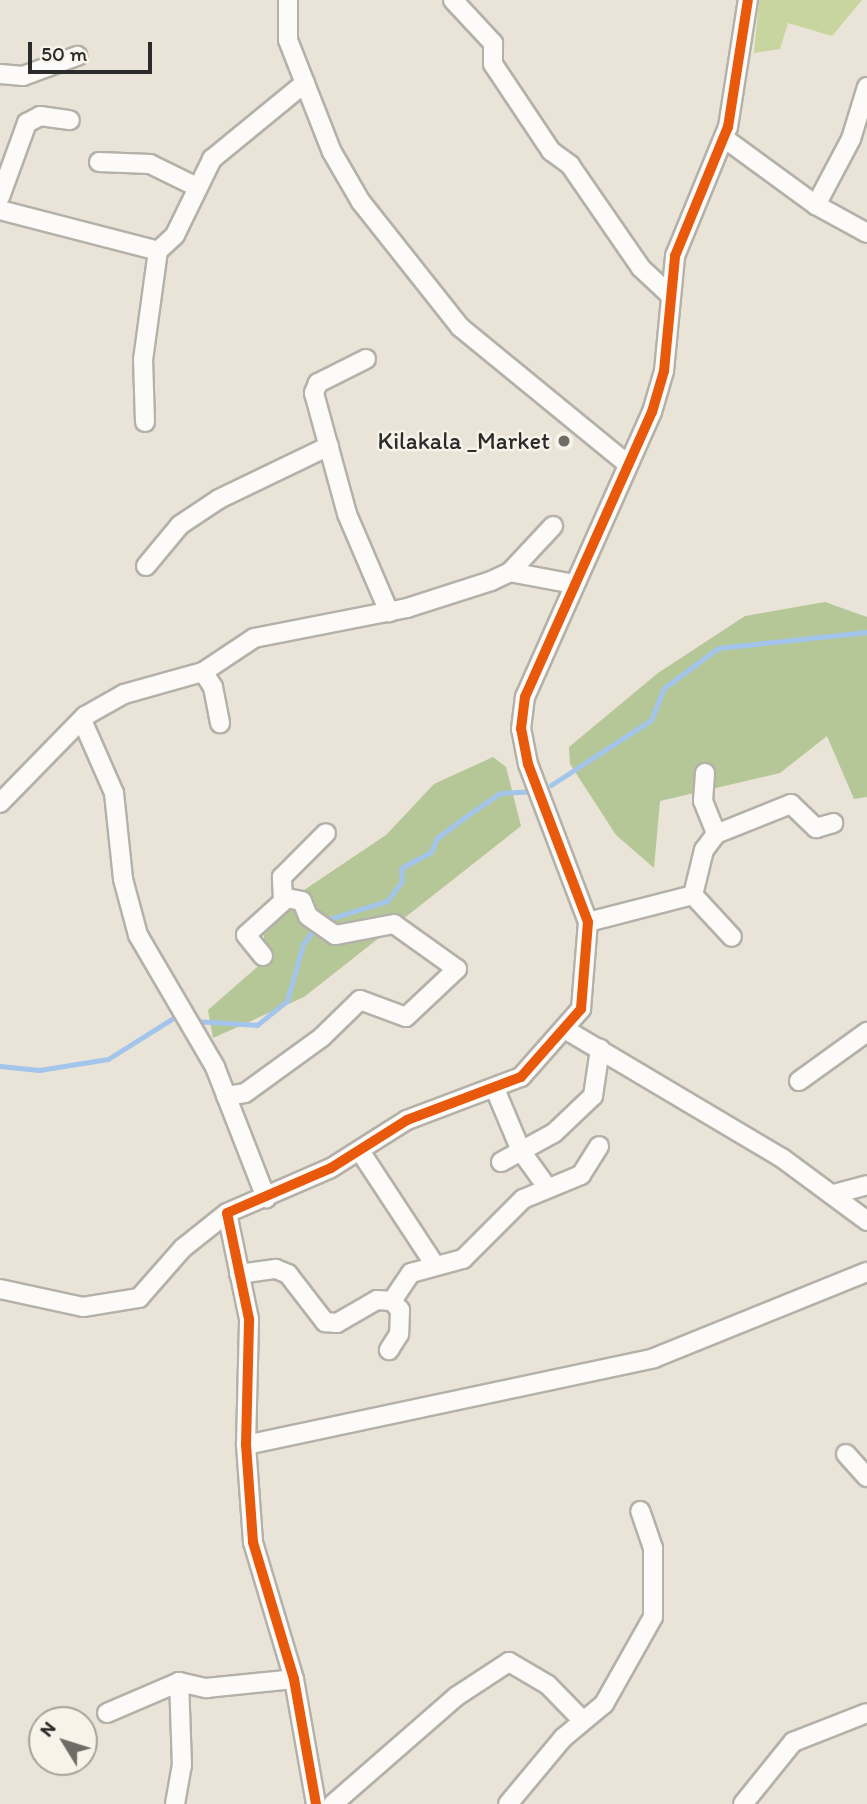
<!DOCTYPE html>
<style>
body{margin:0}
#map{position:relative;width:867px;height:1804px;overflow:hidden;background:#e9e4d7;font-family:Itim,sans-serif}
div>[style]{position:absolute}
.green>*{inset:0;background:#c8d59e}
.forest>*{inset:0;background:#b5c697}
.stream>*{height:5px;margin:-2.5px;padding:0 2.5px;transform-origin:2.5px;border-radius:2.5px;background:#a4c5eb}
.roads{filter:drop-shadow(2px 0 #b4b1a9) drop-shadow(-2px 0 #b4b1a9) drop-shadow(0 2px #b4b1a9) drop-shadow(0 -2px #b4b1a9)}
.minor>*{height:18px;margin:-9px;padding:0 9px;transform-origin:9px;border-radius:9px;background:#fcfbf9}
.cycleway>*{height:10px;margin:-5px;padding:0 5px;transform-origin:5px;border-radius:5px;background:#e8590c}
.dots>*{width:19px;height:19px;translate:-50% -50%;box-sizing:border-box;border:4px solid #f7f3e8;border-radius:50%}
span{translate:-50% -50%;white-space:nowrap;text-align:center;line-height:1.15;-webkit-text-stroke:5px #f7f3e8;paint-order:stroke}
.poi-label{font-size:24px;color:#2b2b2b}
.right{translate:-100% -50%;text-align:right}
.north{position:absolute;left:28px;top:1706px;width:70px;height:70px;box-sizing:border-box;background:#f7f3e8;border:2px solid #a5a39c;border-radius:50%;rotate:308deg;font-size:19px;font-weight:700;line-height:28px;text-align:center;color:#2b2b2b}
.north::after{content:'';display:block;margin:auto;width:24px;height:32px;background:#6e6c67;clip-path:polygon(50% 0,100% 100%,50% 72%,0 100%)}
.scale{position:absolute;left:28px;top:42px;width:124px;height:32px;box-sizing:border-box;border:4px solid #2b2b2b;border-top:0;padding-left:9px;font-size:21px;line-height:24px;white-space:nowrap;color:#2b2b2b;-webkit-text-stroke:5px #f7f3e8;paint-order:stroke}
</style>
<div id="map">
<div class="green">
<i style="clip-path:polygon(759px 0,862px 0,832px 36px,788px 23px,780px 49px,754px 53px)"></i>
</div>
<div class="forest">
<i style="clip-path:polygon(825px 602px,867px 617px,867px 797px,854px 799px,827px 736px,780px 773px,660px 801px,654px 868px,616px 835px,570px 764px,569px 747px,658px 673px,745px 616px)"></i>
<i style="clip-path:polygon(493px 757px,506px 767px,521px 826px,304px 997px,213px 1038px,208px 1010px,264px 961px,264px 917px,386px 835px,434px 784px)"></i>
</div>
<div class="stream">
<i style="left:551px;top:785px;width:119px;rotate:-33deg"></i>
<i style="left:651px;top:720px;width:35px;rotate:-68deg"></i>
<i style="left:664px;top:688px;width:67px;rotate:-36.5deg"></i>
<i style="left:718px;top:648px;width:150px;rotate:-6.1deg"></i>
<i style="left:323px;top:921px;width:67px;rotate:-17.4deg"></i>
<i style="left:387px;top:901px;width:25px;rotate:-53deg"></i>
<i style="left:402px;top:881px;width:13px;rotate:-94deg"></i>
<i style="left:401px;top:868px;width:34px;rotate:-28deg"></i>
<i style="left:431px;top:852px;width:15px;rotate:-67deg"></i>
<i style="left:437px;top:838px;width:30px;rotate:-37deg"></i>
<i style="left:461px;top:820px;width:47px;rotate:-34.7deg"></i>
<i style="left:500px;top:793px;width:33px;rotate:-3deg"></i>
<i style="left:194px;top:1021px;width:63px;rotate:3.6deg"></i>
<i style="left:257px;top:1025px;width:38px;rotate:-39deg"></i>
<i style="left:287px;top:1001px;width:59px;rotate:-74.3deg"></i>
<i style="left:303px;top:944px;width:21px;rotate:-53deg"></i>
<i style="left:0;top:1066px;width:39px;rotate:6deg"></i>
<i style="left:39px;top:1070px;width:70px;rotate:-9.1deg"></i>
<i style="left:108px;top:1059px;width:83px;rotate:-32.2deg"></i>
</div>
<div class="roads">
<div class="minor">
<i style="left:288px;top:0;width:40px;rotate:90deg"></i>
<i style="left:288px;top:40px;width:120px;rotate:68.6deg"></i>
<i style="left:332px;top:152px;width:58px;rotate:59.9deg"></i>
<i style="left:361px;top:202px;width:159px;rotate:51.6deg"></i>
<i style="left:460px;top:327px;width:215px;rotate:39.3deg"></i>
<i style="left:453px;top:0;width:59px;rotate:47.1deg"></i>
<i style="left:493px;top:43px;width:21px;rotate:90deg"></i>
<i style="left:493px;top:64px;width:105px;rotate:56.3deg"></i>
<i style="left:551px;top:151px;width:24px;rotate:36deg"></i>
<i style="left:570px;top:165px;width:125px;rotate:55.4deg"></i>
<i style="left:641px;top:268px;width:37px;rotate:43deg"></i>
<i style="left:0;top:74px;width:23px;rotate:5deg"></i>
<i style="left:23px;top:76px;width:58px;rotate:-20.3deg"></i>
<i style="left:867px;top:87px;width:54px;rotate:107.1deg"></i>
<i style="left:851px;top:139px;width:75px;rotate:117.9deg"></i>
<i style="left:816px;top:205px;width:58px;rotate:28.8deg"></i>
<i style="left:724px;top:138px;width:114px;rotate:36.1deg"></i>
<i style="left:99px;top:162px;width:51px;rotate:2.2deg"></i>
<i style="left:150px;top:164px;width:50px;rotate:26.1deg"></i>
<i style="left:0;top:197px;width:79px;rotate:-70deg"></i>
<i style="left:27px;top:123px;width:15px;rotate:-28deg"></i>
<i style="left:40px;top:116px;width:30px;rotate:8deg"></i>
<i style="left:0;top:210px;width:163px;rotate:14.5deg"></i>
<i style="left:158px;top:251px;width:23px;rotate:-43deg"></i>
<i style="left:175px;top:235px;width:85px;rotate:-64deg"></i>
<i style="left:212px;top:159px;width:120px;rotate:-39.3deg"></i>
<i style="left:366px;top:359px;width:54px;rotate:153.4deg"></i>
<i style="left:318px;top:383px;width:11px;rotate:112deg"></i>
<i style="left:314px;top:393px;width:125px;rotate:74.7deg"></i>
<i style="left:347px;top:514px;width:107px;rotate:66.8deg"></i>
<i style="left:145px;top:422px;width:62px;rotate:-91.8deg"></i>
<i style="left:143px;top:360px;width:110px;rotate:-82.2deg"></i>
<i style="left:146px;top:566px;width:53px;rotate:-50.3deg"></i>
<i style="left:180px;top:525px;width:47px;rotate:-33.7deg"></i>
<i style="left:219px;top:499px;width:122px;rotate:-25.7deg"></i>
<i style="left:510px;top:572px;width:65px;rotate:10.6deg"></i>
<i style="left:203px;top:672px;width:18px;rotate:56deg"></i>
<i style="left:213px;top:687px;width:37px;rotate:79deg"></i>
<i style="left:82px;top:720px;width:80px;rotate:66.3deg"></i>
<i style="left:114px;top:793px;width:86px;rotate:84deg"></i>
<i style="left:123px;top:879px;width:58px;rotate:75deg"></i>
<i style="left:138px;top:935px;width:153px;rotate:59.7deg"></i>
<i style="left:215px;top:1067px;width:141px;rotate:68.7deg"></i>
<i style="left:705px;top:773px;width:28px;rotate:94deg"></i>
<i style="left:703px;top:801px;width:35px;rotate:68deg"></i>
<i style="left:0;top:803px;width:122px;rotate:-45.7deg"></i>
<i style="left:85px;top:716px;width:45px;rotate:-29.4deg"></i>
<i style="left:124px;top:694px;width:82px;rotate:-15.6deg"></i>
<i style="left:203px;top:672px;width:61px;rotate:-33.7deg"></i>
<i style="left:254px;top:638px;width:156px;rotate:-11.1deg"></i>
<i style="left:407px;top:608px;width:88px;rotate:-17.8deg"></i>
<i style="left:491px;top:581px;width:21px;rotate:-25deg"></i>
<i style="left:510px;top:572px;width:63px;rotate:-46.9deg"></i>
<i style="left:693px;top:895px;width:57px;rotate:47.1deg"></i>
<i style="left:283px;top:899px;width:22px;rotate:-93deg"></i>
<i style="left:282px;top:877px;width:62px;rotate:-45deg"></i>
<i style="left:588px;top:922px;width:108px;rotate:-14.4deg"></i>
<i style="left:693px;top:895px;width:46px;rotate:-76.3deg"></i>
<i style="left:704px;top:850px;width:20px;rotate:-53deg"></i>
<i style="left:716px;top:834px;width:81px;rotate:-21.8deg"></i>
<i style="left:791px;top:804px;width:35px;rotate:44deg"></i>
<i style="left:816px;top:828px;width:18px;rotate:-16deg"></i>
<i style="left:568px;top:1031px;width:249px;rotate:30.7deg"></i>
<i style="left:782px;top:1158px;width:106px;rotate:36.5deg"></i>
<i style="left:799px;top:1081px;width:84px;rotate:-35.8deg"></i>
<i style="left:495px;top:1089px;width:67px;rotate:67.2deg"></i>
<i style="left:521px;top:1151px;width:44px;rotate:54.2deg"></i>
<i style="left:226px;top:1096px;width:19px;rotate:-9deg"></i>
<i style="left:245px;top:1093px;width:95px;rotate:-36deg"></i>
<i style="left:322px;top:1037px;width:53px;rotate:-44.2deg"></i>
<i style="left:360px;top:1000px;width:49px;rotate:20.3deg"></i>
<i style="left:406px;top:1017px;width:70px;rotate:-43.3deg"></i>
<i style="left:457px;top:969px;width:77px;rotate:-144.5deg"></i>
<i style="left:394px;top:924px;width:60px;rotate:169.4deg"></i>
<i style="left:335px;top:935px;width:33px;rotate:-145deg"></i>
<i style="left:308px;top:916px;width:16px;rotate:-112deg"></i>
<i style="left:302px;top:901px;width:15px;rotate:-169deg"></i>
<i style="left:287px;top:898px;width:55px;rotate:137.9deg"></i>
<i style="left:246px;top:935px;width:27px;rotate:51deg"></i>
<i style="left:360px;top:1151px;width:133px;rotate:56.7deg"></i>
<i style="left:501px;top:1162px;width:60px;rotate:-28.7deg"></i>
<i style="left:554px;top:1133px;width:54px;rotate:-43.5deg"></i>
<i style="left:593px;top:1096px;width:48px;rotate:-81.5deg"></i>
<i style="left:834px;top:1194px;width:34px;rotate:-15deg"></i>
<i style="left:239px;top:1274px;width:37px;rotate:-8deg"></i>
<i style="left:276px;top:1269px;width:13px;rotate:23deg"></i>
<i style="left:288px;top:1274px;width:61px;rotate:52.4deg"></i>
<i style="left:325px;top:1322px;width:12px;rotate:5deg"></i>
<i style="left:337px;top:1323px;width:46px;rotate:-29.9deg"></i>
<i style="left:377px;top:1300px;width:15px;rotate:4deg"></i>
<i style="left:392px;top:1301px;width:12px;rotate:48deg"></i>
<i style="left:400px;top:1310px;width:24px;rotate:92deg"></i>
<i style="left:399px;top:1334px;width:19px;rotate:122deg"></i>
<i style="left:0;top:1289px;width:85px;rotate:12.2deg"></i>
<i style="left:83px;top:1307px;width:57px;rotate:-9.1deg"></i>
<i style="left:139px;top:1298px;width:67px;rotate:-48.7deg"></i>
<i style="left:183px;top:1248px;width:56px;rotate:-38.5deg"></i>
<i style="left:392px;top:1301px;width:34px;rotate:-56deg"></i>
<i style="left:411px;top:1273px;width:54px;rotate:-15.1deg"></i>
<i style="left:463px;top:1259px;width:85px;rotate:-45deg"></i>
<i style="left:523px;top:1199px;width:63px;rotate:-22.5deg"></i>
<i style="left:581px;top:1175px;width:34px;rotate:-58deg"></i>
<i style="left:246px;top:1445px;width:417px;rotate:-12deg"></i>
<i style="left:654px;top:1358px;width:230px;rotate:-22deg"></i>
<i style="left:846px;top:1454px;width:31px;rotate:48deg"></i>
<i style="left:107px;top:1713px;width:78px;rotate:-23.3deg"></i>
<i style="left:179px;top:1682px;width:28px;rotate:13deg"></i>
<i style="left:206px;top:1688px;width:88px;rotate:-5.8deg"></i>
<i style="left:175px;top:1804px;width:39px;rotate:-80deg"></i>
<i style="left:182px;top:1766px;width:84px;rotate:-92deg"></i>
<i style="left:316px;top:1804px;width:127px;rotate:-100deg"></i>
<i style="left:294px;top:1679px;width:143px;rotate:-106.7deg"></i>
<i style="left:253px;top:1542px;width:97px;rotate:-94.1deg"></i>
<i style="left:246px;top:1445px;width:126px;rotate:-88.6deg"></i>
<i style="left:249px;top:1319px;width:108px;rotate:-101.7deg"></i>
<i style="left:227px;top:1213px;width:113px;rotate:-23.4deg"></i>
<i style="left:331px;top:1168px;width:90px;rotate:-32.3deg"></i>
<i style="left:407px;top:1120px;width:122px;rotate:-20.7deg"></i>
<i style="left:521px;top:1077px;width:91px;rotate:-48.6deg"></i>
<i style="left:581px;top:1009px;width:87px;rotate:-85.4deg"></i>
<i style="left:588px;top:922px;width:169px;rotate:-110.8deg"></i>
<i style="left:528px;top:764px;width:36px;rotate:-101deg"></i>
<i style="left:521px;top:729px;width:32px;rotate:-83deg"></i>
<i style="left:525px;top:697px;width:312px;rotate:-66deg"></i>
<i style="left:652px;top:412px;width:43px;rotate:-73.7deg"></i>
<i style="left:664px;top:371px;width:116px;rotate:-84.5deg"></i>
<i style="left:675px;top:256px;width:139px;rotate:-67.7deg"></i>
<i style="left:728px;top:127px;width:129px;rotate:-81.1deg"></i>
<i style="left:333px;top:1804px;width:164px;rotate:-41.1deg"></i>
<i style="left:457px;top:1696px;width:62px;rotate:-33.2deg"></i>
<i style="left:509px;top:1662px;width:45px;rotate:30.5deg"></i>
<i style="left:548px;top:1685px;width:50px;rotate:45.8deg"></i>
<i style="left:508px;top:1804px;width:86px;rotate:-50.2deg"></i>
<i style="left:563px;top:1738px;width:53px;rotate:-39.7deg"></i>
<i style="left:604px;top:1704px;width:100px;rotate:-60.6deg"></i>
<i style="left:653px;top:1617px;width:69px;rotate:-90deg"></i>
<i style="left:653px;top:1548px;width:39px;rotate:-109deg"></i>
<i style="left:743px;top:1804px;width:80px;rotate:-51.1deg"></i>
<i style="left:793px;top:1742px;width:79px;rotate:-21.4deg"></i>
</div>
</div>
<div class="cycleway">
<i style="left:316px;top:1804px;width:127px;rotate:-100deg"></i>
<i style="left:294px;top:1679px;width:143px;rotate:-106.7deg"></i>
<i style="left:253px;top:1542px;width:97px;rotate:-94.1deg"></i>
<i style="left:246px;top:1445px;width:126px;rotate:-88.6deg"></i>
<i style="left:249px;top:1319px;width:108px;rotate:-101.7deg"></i>
<i style="left:227px;top:1213px;width:113px;rotate:-23.4deg"></i>
<i style="left:331px;top:1168px;width:90px;rotate:-32.3deg"></i>
<i style="left:407px;top:1120px;width:122px;rotate:-20.7deg"></i>
<i style="left:521px;top:1077px;width:91px;rotate:-48.6deg"></i>
<i style="left:581px;top:1009px;width:87px;rotate:-85.4deg"></i>
<i style="left:588px;top:922px;width:169px;rotate:-110.8deg"></i>
<i style="left:528px;top:764px;width:36px;rotate:-101deg"></i>
<i style="left:521px;top:729px;width:32px;rotate:-83deg"></i>
<i style="left:525px;top:697px;width:312px;rotate:-66deg"></i>
<i style="left:652px;top:412px;width:43px;rotate:-73.7deg"></i>
<i style="left:664px;top:371px;width:116px;rotate:-84.5deg"></i>
<i style="left:675px;top:256px;width:139px;rotate:-67.7deg"></i>
<i style="left:728px;top:127px;width:129px;rotate:-81.1deg"></i>
</div>
<div class="dots">
<i style="left:564px;top:441px;background:#6e6c67"></i>
</div>
<div class="poi-label">
<span class="right" style="left:550px;top:441px">Kilakala _Market</span>
</div>
<div class="north">N</div>
<div class="scale">50 m</div>
</div>
